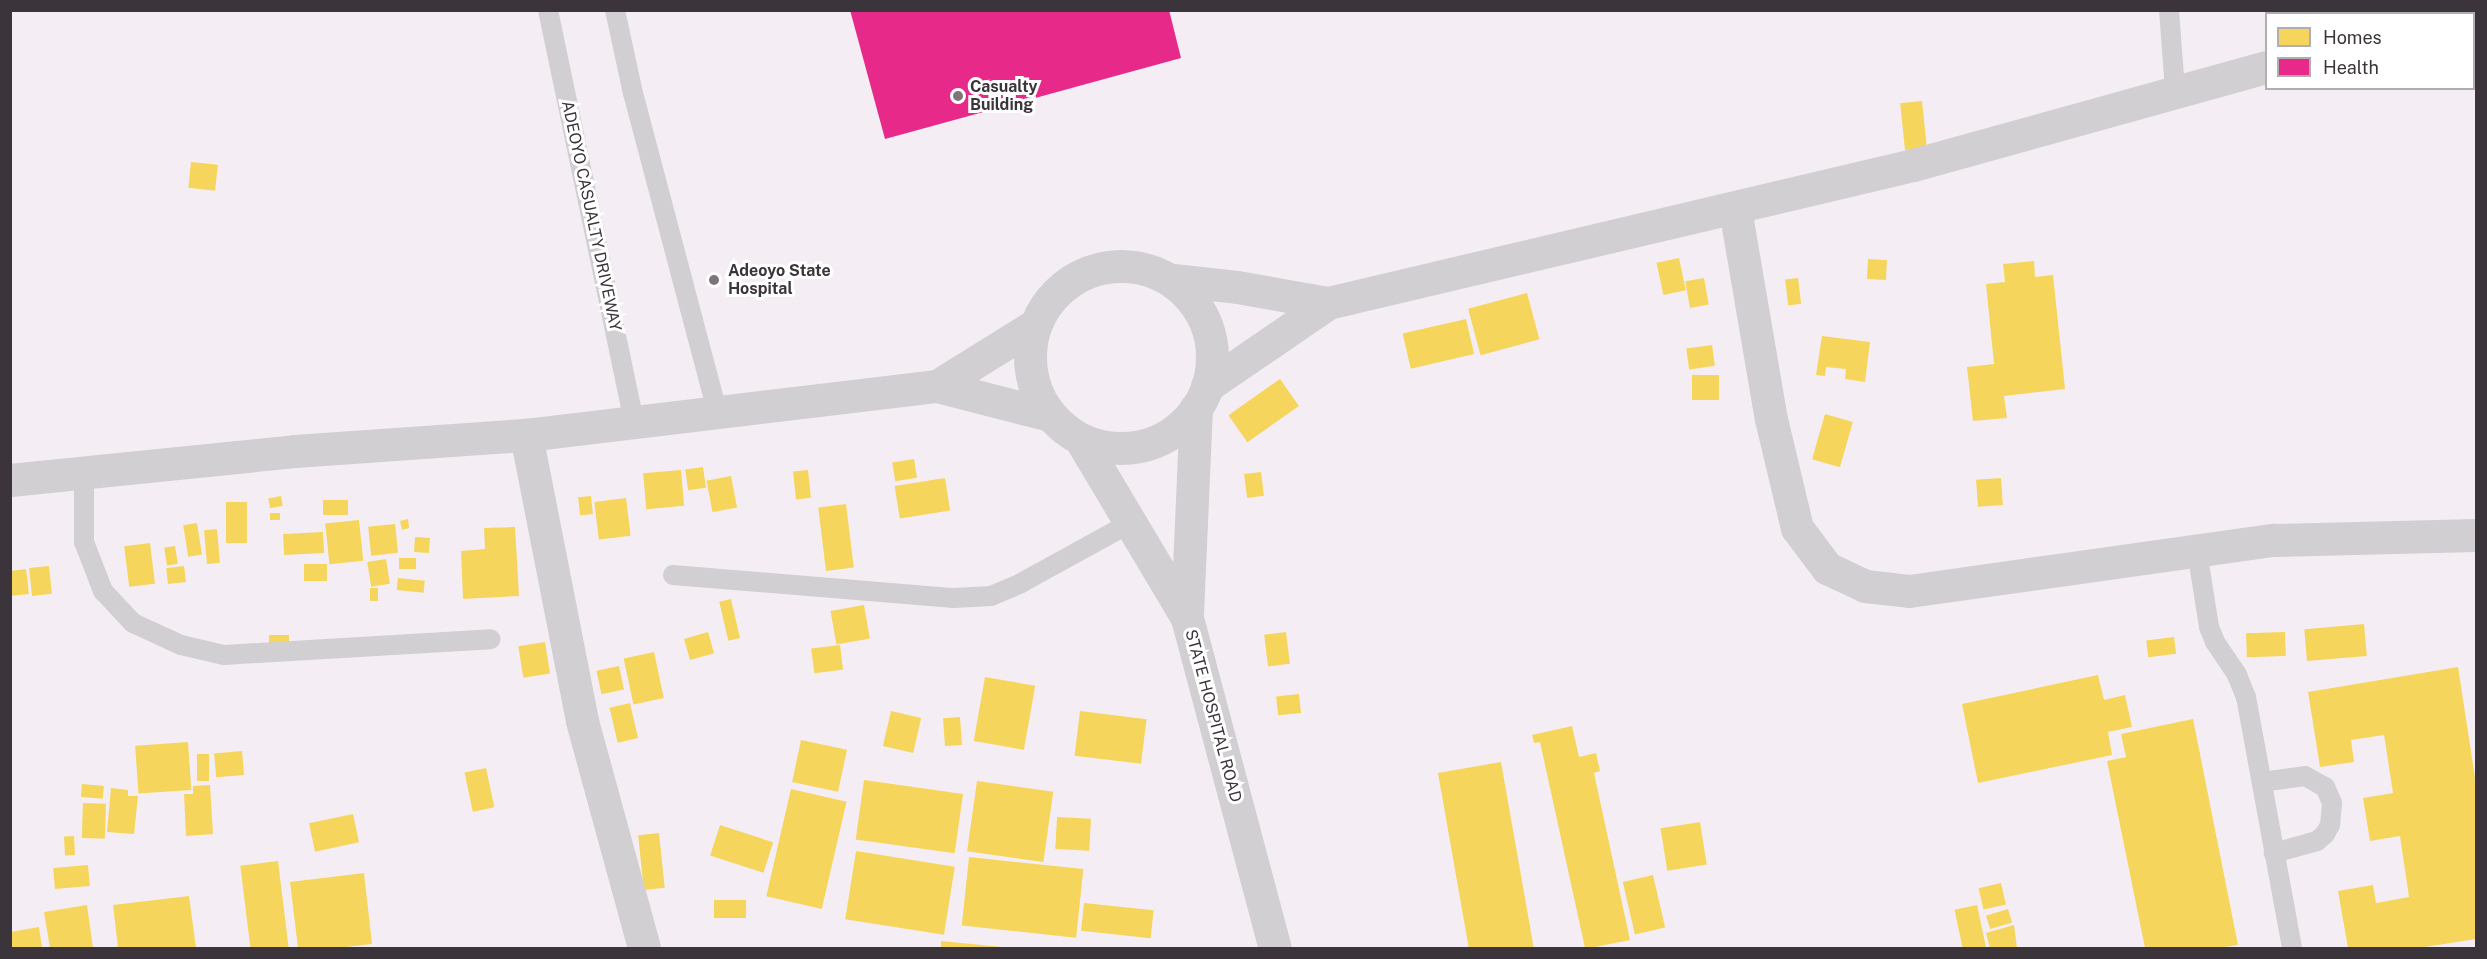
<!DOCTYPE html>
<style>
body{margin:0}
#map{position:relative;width:2487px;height:959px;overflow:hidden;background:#f4eef4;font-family:"Public Sans",sans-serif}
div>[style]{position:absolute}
.homes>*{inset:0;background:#f6d55c;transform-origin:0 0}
.health>*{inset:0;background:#e7298a}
.service>*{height:20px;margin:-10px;padding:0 10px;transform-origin:10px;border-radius:10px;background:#d1cfd1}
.minor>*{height:33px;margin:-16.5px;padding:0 16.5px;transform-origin:16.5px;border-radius:16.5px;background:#d1cfd1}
.minor>.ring{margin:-16.5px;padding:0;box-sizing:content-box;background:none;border:33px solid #d1cfd1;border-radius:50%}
.dots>*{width:16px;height:16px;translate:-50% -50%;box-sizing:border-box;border:3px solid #fff;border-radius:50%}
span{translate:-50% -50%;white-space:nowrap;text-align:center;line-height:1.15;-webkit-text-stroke:6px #fff;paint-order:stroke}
.poi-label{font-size:16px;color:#3b353b;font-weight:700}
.left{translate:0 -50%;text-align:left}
.street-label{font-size:16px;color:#3b353b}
.frame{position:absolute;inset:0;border:12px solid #3b353b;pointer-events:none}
.legend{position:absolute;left:2265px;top:12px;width:210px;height:78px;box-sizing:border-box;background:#fff;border:2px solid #b1aeb1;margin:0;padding:8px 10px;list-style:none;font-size:18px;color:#3b353b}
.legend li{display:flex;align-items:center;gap:12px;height:30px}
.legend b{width:30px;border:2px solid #b1aeb1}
</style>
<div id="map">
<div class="homes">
<i style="left:1922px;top:101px;width:47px;height:22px;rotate:84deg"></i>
<i style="left:191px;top:162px;width:27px;height:26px;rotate:6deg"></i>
<i style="left:1679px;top:258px;width:33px;height:23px;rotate:78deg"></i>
<i style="left:1868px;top:259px;width:19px;height:20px;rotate:3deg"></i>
<i style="clip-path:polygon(2034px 261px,2035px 277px,2053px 275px,2065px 389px,2004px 396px,2007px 418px,1973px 421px,1967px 367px,1994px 364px,1986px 284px,2005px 282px,2003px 264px)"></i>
<i style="left:1704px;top:278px;width:27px;height:19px;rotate:80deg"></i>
<i style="left:1798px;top:278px;width:26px;height:13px;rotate:83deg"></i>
<i style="left:1527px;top:293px;width:48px;height:61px;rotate:75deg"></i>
<i style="left:1466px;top:319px;width:36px;height:65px;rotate:77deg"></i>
<i style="clip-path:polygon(1822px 336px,1870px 342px,1865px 382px,1845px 379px,1846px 369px,1826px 367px,1825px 376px,1816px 375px)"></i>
<i style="left:1712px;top:345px;width:21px;height:26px;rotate:82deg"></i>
<i style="left:1719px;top:375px;width:25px;height:27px;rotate:90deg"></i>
<i style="left:1280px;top:379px;width:33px;height:63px;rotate:55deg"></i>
<i style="left:1825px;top:414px;width:29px;height:47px;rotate:16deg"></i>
<i style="left:914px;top:459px;width:19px;height:22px;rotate:81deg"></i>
<i style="left:703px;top:467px;width:21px;height:18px;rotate:82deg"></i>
<i style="left:681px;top:470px;width:36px;height:38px;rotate:85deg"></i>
<i style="left:808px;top:470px;width:28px;height:15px;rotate:84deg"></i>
<i style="left:1261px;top:472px;width:24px;height:17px;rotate:83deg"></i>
<i style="left:731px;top:476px;width:32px;height:25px;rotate:79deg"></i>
<i style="left:945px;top:478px;width:33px;height:51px;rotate:81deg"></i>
<i style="left:2001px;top:478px;width:27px;height:25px;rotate:86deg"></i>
<i style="left:281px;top:496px;width:10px;height:13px;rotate:79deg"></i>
<i style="left:591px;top:496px;width:18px;height:13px;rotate:84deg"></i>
<i style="left:626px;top:498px;width:38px;height:32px;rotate:83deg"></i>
<i style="left:323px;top:500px;width:25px;height:15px"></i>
<i style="left:226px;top:502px;width:21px;height:41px"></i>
<i style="left:846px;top:504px;width:64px;height:28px;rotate:83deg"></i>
<i style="left:270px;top:513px;width:10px;height:7px"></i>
<i style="clip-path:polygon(408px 519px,409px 528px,402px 530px,400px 521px)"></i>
<i style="left:359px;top:520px;width:41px;height:34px;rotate:84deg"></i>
<i style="left:197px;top:523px;width:32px;height:14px;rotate:81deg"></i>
<i style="left:395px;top:524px;width:29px;height:27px;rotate:84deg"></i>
<i style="clip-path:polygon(515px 527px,519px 596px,463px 599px,461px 551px,485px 549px,484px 528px)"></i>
<i style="left:217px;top:529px;width:34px;height:13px;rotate:85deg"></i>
<i style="left:323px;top:532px;width:21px;height:40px;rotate:87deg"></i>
<i style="left:415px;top:537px;width:15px;height:15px;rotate:4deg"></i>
<i style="left:150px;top:543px;width:41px;height:26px;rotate:83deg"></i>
<i style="left:175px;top:546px;width:18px;height:11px;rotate:81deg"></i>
<i style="left:416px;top:558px;width:11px;height:17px;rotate:90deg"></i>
<i style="left:386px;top:559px;width:25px;height:19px;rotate:81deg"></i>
<i style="left:304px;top:564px;width:23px;height:17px"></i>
<i style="left:49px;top:566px;width:28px;height:20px;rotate:84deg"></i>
<i style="left:184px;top:566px;width:16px;height:18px;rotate:83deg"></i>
<i style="clip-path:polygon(26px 569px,29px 594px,10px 596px,10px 571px)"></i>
<i style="left:398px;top:578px;width:27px;height:12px;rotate:6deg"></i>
<i style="left:370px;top:588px;width:8px;height:13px"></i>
<i style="left:731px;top:599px;width:40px;height:12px;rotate:77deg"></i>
<i style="left:864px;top:605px;width:34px;height:34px;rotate:80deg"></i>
<i style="left:2364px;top:624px;width:32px;height:60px;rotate:85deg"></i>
<i style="left:708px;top:632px;width:22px;height:25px;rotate:74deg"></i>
<i style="left:1286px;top:632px;width:32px;height:22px;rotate:83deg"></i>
<i style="left:2285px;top:632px;width:24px;height:39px;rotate:88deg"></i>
<i style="left:269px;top:635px;width:20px;height:8px"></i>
<i style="left:2174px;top:637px;width:17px;height:28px;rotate:83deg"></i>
<i style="left:545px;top:642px;width:32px;height:27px;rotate:81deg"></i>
<i style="left:840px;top:645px;width:25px;height:29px;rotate:83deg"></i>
<i style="left:654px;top:652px;width:47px;height:31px;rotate:78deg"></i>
<i style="left:619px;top:666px;width:24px;height:23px;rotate:78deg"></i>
<i style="clip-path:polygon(2458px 667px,2476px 784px,2476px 939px,2418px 948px,2348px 948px,2338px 891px,2373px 885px,2376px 903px,2409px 897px,2400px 836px,2370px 841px,2363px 798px,2393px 793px,2384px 735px,2351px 740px,2354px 762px,2320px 767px,2308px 692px)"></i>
<i style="clip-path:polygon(2098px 675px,2104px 700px,2125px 695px,2132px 727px,2108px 732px,2112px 755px,1978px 783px,1962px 704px)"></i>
<i style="left:985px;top:677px;width:51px;height:65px;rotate:10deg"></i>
<i style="left:1299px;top:694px;width:19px;height:23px;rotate:84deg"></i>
<i style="left:630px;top:703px;width:36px;height:21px;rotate:77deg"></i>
<i style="left:891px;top:711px;width:31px;height:36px;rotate:13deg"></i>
<i style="left:1080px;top:711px;width:67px;height:45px;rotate:7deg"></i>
<i style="left:960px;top:717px;width:28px;height:17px;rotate:86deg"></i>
<i style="clip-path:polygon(2193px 719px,2238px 945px,2218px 948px,2145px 948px,2107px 761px,2126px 757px,2121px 734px)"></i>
<i style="clip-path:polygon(1572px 726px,1579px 757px,1596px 753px,1600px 771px,1594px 773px,1630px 940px,1590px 948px,1585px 948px,1540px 742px,1534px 743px,1532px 735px)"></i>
<i style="left:801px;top:740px;width:47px;height:43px;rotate:12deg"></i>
<i style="left:188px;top:742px;width:48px;height:53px;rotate:86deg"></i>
<i style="left:242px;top:751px;width:24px;height:28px;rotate:85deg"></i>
<i style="left:197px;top:754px;width:12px;height:27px"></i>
<i style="left:1501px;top:762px;width:189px;height:64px;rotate:80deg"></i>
<i style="left:486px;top:768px;width:40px;height:22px;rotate:78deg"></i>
<i style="left:864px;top:780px;width:100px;height:60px;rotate:8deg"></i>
<i style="left:977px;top:781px;width:77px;height:71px;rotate:8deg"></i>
<i style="left:82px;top:784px;width:22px;height:13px;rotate:5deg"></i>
<i style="clip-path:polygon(210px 785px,213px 834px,186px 836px,184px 794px,193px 794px,193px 786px)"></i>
<i style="clip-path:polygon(111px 788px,128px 790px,128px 796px,138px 796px,134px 834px,107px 832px)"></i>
<i style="left:791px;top:789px;width:57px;height:110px;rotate:13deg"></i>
<i style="left:83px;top:803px;width:23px;height:35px;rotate:2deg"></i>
<i style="left:353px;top:814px;width:29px;height:45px;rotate:78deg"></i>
<i style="left:1057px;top:817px;width:34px;height:32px;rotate:3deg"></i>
<i style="left:1700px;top:822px;width:43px;height:40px;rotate:81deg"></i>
<i style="left:720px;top:825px;width:56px;height:32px;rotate:18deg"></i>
<i style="left:659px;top:833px;width:55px;height:21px;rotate:84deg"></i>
<i style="left:74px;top:836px;width:19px;height:10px;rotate:87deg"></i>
<i style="left:856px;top:851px;width:100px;height:69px;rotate:9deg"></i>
<i style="left:969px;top:857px;width:115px;height:69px;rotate:6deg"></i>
<i style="left:278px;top:861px;width:88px;height:38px;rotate:83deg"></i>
<i style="left:88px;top:865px;width:21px;height:35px;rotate:85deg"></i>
<i style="clip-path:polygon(364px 873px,372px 944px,337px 948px,298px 948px,290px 882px)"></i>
<i style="left:1653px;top:875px;width:54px;height:31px;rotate:77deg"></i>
<i style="left:2001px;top:883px;width:22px;height:23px;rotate:77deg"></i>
<i style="clip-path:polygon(189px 896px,196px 948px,118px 948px,113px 905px)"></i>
<i style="left:714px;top:900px;width:32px;height:18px"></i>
<i style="left:1084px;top:903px;width:70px;height:28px;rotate:6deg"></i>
<i style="clip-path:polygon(87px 905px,93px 948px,50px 948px,44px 912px)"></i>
<i style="left:1977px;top:905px;width:44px;height:23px;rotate:78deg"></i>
<i style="left:2008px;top:909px;width:14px;height:23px;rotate:73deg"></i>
<i style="clip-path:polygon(2014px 925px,2017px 948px,1990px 948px,1986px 933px)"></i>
<i style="clip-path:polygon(39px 927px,42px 948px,10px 948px,10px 932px)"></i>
<i style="clip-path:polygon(941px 941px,1002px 947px,1002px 948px,941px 948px)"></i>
</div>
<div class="health">
<i style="clip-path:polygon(850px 10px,1169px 10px,1181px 58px,885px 139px)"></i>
</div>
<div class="service">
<i style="left:548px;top:10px;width:420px;rotate:78.2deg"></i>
<i style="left:615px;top:10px;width:85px;rotate:77.8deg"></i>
<i style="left:633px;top:93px;width:329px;rotate:75.2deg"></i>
<i style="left:2169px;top:10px;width:80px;rotate:85.7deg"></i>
<i style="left:84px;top:472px;width:70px;rotate:90deg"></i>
<i style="left:84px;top:542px;width:53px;rotate:68.8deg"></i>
<i style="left:103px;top:591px;width:44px;rotate:46.8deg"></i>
<i style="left:133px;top:623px;width:53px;rotate:24.6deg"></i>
<i style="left:181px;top:645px;width:44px;rotate:13.1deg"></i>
<i style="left:224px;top:655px;width:267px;rotate:-3.4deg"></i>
<i style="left:2197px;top:551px;width:77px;rotate:81deg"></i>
<i style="left:2209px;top:627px;width:16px;rotate:68deg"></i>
<i style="left:2215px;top:642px;width:40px;rotate:56deg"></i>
<i style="left:2237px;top:675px;width:24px;rotate:68deg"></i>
<i style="left:2246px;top:697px;width:255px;rotate:79.6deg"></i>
<i style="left:673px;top:575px;width:282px;rotate:4.7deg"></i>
<i style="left:954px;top:598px;width:37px;rotate:-3deg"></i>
<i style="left:991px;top:596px;width:33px;rotate:-23deg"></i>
<i style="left:1021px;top:583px;width:124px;rotate:-28.8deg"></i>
<i style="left:2262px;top:782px;width:43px;rotate:-7.9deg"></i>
<i style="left:2305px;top:776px;width:23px;rotate:29deg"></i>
<i style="left:2325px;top:787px;width:17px;rotate:66deg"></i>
<i style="left:2332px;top:803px;width:22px;rotate:95deg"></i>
<i style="left:2330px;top:825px;width:10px;rotate:119deg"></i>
<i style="left:2325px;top:834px;width:11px;rotate:139deg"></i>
<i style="left:2317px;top:841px;width:45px;rotate:164.4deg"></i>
</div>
<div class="minor">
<i style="left:2471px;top:14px;width:5px;rotate:-22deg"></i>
<i style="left:1735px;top:209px;width:213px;rotate:80.3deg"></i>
<i style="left:1771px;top:419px;width:112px;rotate:76.6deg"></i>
<i style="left:1797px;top:528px;width:50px;rotate:53.1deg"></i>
<i style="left:1827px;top:568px;width:42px;rotate:25.3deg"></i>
<i style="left:1865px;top:586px;width:44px;rotate:6.5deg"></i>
<i style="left:1909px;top:591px;width:369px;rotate:-8deg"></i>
<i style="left:2274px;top:540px;width:202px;rotate:-1.4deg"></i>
<i class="ring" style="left:1030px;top:266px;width:149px;height:149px"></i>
<i style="left:1173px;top:280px;width:64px;rotate:6.2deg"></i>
<i style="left:1237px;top:287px;width:92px;rotate:10deg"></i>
<i style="left:937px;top:386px;width:115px;rotate:-31.9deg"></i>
<i style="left:1207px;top:386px;width:147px;rotate:-34.4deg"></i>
<i style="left:1328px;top:303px;width:601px;rotate:-13.27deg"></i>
<i style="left:1913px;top:165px;width:366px;rotate:-15.5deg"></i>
<i style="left:1196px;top:408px;width:210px;rotate:92.5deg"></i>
<i style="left:1187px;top:618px;width:342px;rotate:75.1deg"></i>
<i style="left:526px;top:435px;width:291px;rotate:78.9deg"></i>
<i style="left:582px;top:721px;width:235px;rotate:74.7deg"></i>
<i style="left:1081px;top:440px;width:207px;rotate:59.2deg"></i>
<i style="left:10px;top:480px;width:286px;rotate:-5.8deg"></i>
<i style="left:295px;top:451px;width:232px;rotate:-4deg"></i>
<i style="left:526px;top:435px;width:414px;rotate:-6.8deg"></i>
<i style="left:937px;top:386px;width:117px;rotate:14.4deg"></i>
</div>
<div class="dots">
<i style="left:958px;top:96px;background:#7c767c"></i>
<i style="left:714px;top:280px;background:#7c767c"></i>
</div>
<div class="poi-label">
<span class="left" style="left:970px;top:96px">Casualty<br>Building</span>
<span class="left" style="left:728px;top:280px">Adeoyo State<br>Hospital</span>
</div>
<div class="street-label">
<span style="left:591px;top:216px;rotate:78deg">ADEOYO CASUALTY DRIVEWAY</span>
<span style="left:1213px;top:716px;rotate:75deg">STATE HOSPITAL ROAD</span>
</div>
<div class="frame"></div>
<ul class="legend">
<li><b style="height:16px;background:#f6d55c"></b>Homes</li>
<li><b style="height:16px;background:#e7298a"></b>Health</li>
</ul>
</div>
